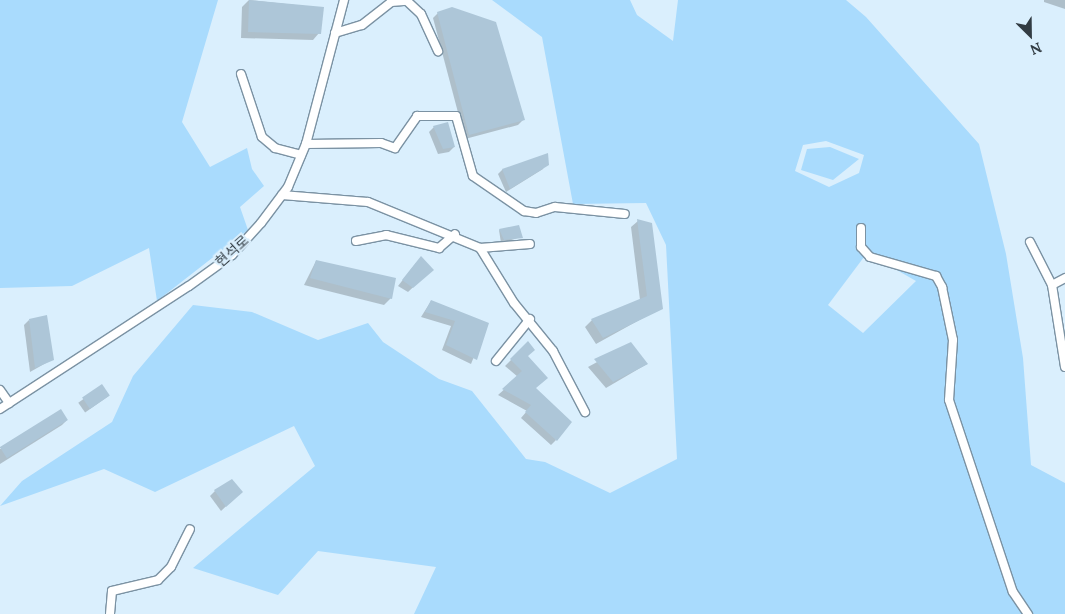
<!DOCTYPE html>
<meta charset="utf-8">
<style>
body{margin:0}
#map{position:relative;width:1065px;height:614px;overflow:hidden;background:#daeffd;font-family:Lora,"Noto Sans KR",serif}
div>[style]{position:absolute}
.green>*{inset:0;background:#a9dbfd}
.shadow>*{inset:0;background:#0003;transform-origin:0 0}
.building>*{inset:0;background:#adc6d8;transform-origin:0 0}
.roads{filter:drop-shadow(1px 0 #7b92a3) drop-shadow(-1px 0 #7b92a3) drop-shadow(0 1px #7b92a3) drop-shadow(0 -1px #7b92a3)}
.minor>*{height:8px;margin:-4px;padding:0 4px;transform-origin:4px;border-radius:4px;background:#fff}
span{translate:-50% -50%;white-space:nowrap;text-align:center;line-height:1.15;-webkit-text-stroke:4.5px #daeffd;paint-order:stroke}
.street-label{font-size:14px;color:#323c43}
.north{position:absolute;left:1005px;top:10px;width:50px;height:50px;-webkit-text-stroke:4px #daeffd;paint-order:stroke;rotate:157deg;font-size:14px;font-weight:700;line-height:20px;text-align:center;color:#323c43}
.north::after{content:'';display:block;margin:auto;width:18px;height:22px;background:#323c43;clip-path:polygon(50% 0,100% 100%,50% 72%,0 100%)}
</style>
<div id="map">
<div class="green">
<i style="clip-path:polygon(0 0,218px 0,182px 122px,210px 167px,247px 148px,252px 169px,264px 186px,240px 207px,248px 230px,157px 301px,149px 248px,72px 286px,0 288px)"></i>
<i style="clip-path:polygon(evenodd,492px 0,630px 0,637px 15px,673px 41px,678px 0,846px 0,866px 17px,979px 144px,1006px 254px,1023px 358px,1031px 465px,1065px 483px,1065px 614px,414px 614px,436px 567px,318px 551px,278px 595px,193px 568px,315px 466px,294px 426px,155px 492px,104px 469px,0 506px,22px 481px,112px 422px,133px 376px,193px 305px,252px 312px,318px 340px,368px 323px,383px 342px,439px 379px,472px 391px,526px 459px,545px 462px,610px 493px,677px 459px,666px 245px,646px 203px,573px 204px,542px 37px,492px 0,826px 141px,864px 155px,859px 173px,829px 187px,795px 171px,803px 145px,826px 141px,492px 0,867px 253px,916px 281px,863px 333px,828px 305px,867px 253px)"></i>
<i style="clip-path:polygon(830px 147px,859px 159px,833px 180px,801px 170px,807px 149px)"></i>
</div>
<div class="shadow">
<i style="clip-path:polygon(249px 0,323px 8px,319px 33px,313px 40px,241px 38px,242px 7px)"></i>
<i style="clip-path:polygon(1044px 0,1065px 0,1065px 9px,1044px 2px)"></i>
<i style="clip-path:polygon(438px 13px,523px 120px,518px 125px,465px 139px,433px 18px)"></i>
<i style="clip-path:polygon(434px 127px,454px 147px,449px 152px,438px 154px,429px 132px)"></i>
<i style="clip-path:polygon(547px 155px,543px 169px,506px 192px,498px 174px,502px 170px)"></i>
<i style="clip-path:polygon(638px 221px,661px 308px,596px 344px,585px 327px,592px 320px,640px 300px,631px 227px)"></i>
<i style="clip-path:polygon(499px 230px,521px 237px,501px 243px)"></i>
<i style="clip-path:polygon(316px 261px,391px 298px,384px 305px,304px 285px)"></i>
<i style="clip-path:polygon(416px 263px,427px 274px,408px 292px,398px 286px)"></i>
<i style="clip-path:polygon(431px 301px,487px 324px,471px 364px,442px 350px,451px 326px,421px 317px)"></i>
<i style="clip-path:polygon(29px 320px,53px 359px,30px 372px,24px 325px)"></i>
<i style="clip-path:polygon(528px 343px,526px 357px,535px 388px,556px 440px,551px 445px,521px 418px,527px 411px,498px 395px,518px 377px,505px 366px)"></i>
<i style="clip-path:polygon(630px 344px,647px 364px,606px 388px,588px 367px)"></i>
<i style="left:102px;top:386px;width:12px;height:29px;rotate:55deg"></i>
<i style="clip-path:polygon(67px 420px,62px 425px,0 464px,0 449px)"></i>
<i style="clip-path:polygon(215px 491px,237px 496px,221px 511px,210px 496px)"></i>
</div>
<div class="building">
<i style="clip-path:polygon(249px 0,324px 7px,321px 34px,248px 32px)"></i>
<i style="clip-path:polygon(452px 7px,496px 22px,525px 120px,469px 135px,437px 12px)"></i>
<i style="clip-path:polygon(448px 122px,455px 147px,443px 149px,433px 126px)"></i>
<i style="clip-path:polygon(548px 153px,549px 165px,510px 189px,502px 169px)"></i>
<i style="clip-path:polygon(637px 219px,652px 223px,663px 309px,603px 338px,591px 319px,647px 296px)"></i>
<i style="clip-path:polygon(519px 225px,523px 238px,504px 240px,499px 229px)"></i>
<i style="clip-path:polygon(421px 256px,434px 270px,413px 288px,402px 280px)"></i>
<i style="clip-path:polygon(316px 260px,396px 278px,392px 299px,310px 278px)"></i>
<i style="clip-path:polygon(431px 300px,489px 323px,477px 360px,446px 345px,455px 321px,425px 312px)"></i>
<i style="clip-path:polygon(47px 315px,54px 360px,35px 368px,29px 319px)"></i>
<i style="clip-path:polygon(528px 341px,535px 350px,528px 356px,548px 378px,536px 388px,572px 422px,557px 441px,525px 412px,531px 405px,502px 389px,522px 371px,510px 359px)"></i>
<i style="clip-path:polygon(631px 342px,648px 364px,613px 382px,594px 359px)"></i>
<i style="left:102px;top:384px;width:14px;height:24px;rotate:56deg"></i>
<i style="left:61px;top:409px;width:13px;height:72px;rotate:58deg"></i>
<i style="clip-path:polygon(232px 479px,243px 492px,226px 507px,214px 490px)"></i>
</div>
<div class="roads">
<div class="minor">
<i style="left:335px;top:33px;width:28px;rotate:-17deg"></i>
<i style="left:362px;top:25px;width:37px;rotate:-38deg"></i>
<i style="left:391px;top:2px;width:16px;rotate:-4deg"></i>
<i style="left:407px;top:1px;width:19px;rotate:43deg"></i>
<i style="left:421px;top:14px;width:41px;rotate:65.3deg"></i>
<i style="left:241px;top:74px;width:66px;rotate:71.6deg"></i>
<i style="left:262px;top:137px;width:17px;rotate:40deg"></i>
<i style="left:275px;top:148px;width:27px;rotate:15deg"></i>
<i style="left:306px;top:144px;width:75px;rotate:-0.8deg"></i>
<i style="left:381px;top:143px;width:15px;rotate:20deg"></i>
<i style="left:395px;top:148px;width:39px;rotate:-55deg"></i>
<i style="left:417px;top:116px;width:39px"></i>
<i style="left:456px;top:116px;width:62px;rotate:74.2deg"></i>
<i style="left:473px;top:176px;width:62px;rotate:34.5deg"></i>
<i style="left:524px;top:211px;width:12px;rotate:9deg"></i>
<i style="left:536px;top:213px;width:20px;rotate:-18deg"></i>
<i style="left:555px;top:207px;width:70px;rotate:5.7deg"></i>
<i style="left:282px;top:195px;width:86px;rotate:4.7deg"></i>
<i style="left:368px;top:202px;width:121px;rotate:22.3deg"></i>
<i style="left:480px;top:248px;width:65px;rotate:58.3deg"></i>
<i style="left:514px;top:303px;width:62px;rotate:50.9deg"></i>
<i style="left:553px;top:351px;width:69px;rotate:62.3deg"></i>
<i style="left:861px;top:228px;width:19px;rotate:90deg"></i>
<i style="left:861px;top:247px;width:13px;rotate:48deg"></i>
<i style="left:870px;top:257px;width:69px;rotate:16.1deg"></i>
<i style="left:936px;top:276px;width:13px;rotate:61deg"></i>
<i style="left:942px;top:287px;width:54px;rotate:78.3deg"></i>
<i style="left:953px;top:340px;width:60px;rotate:93.8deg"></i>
<i style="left:949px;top:400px;width:202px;rotate:71.6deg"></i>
<i style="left:1013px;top:592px;width:27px;rotate:56deg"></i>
<i style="left:356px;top:241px;width:31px;rotate:-11deg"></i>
<i style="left:386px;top:235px;width:55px;rotate:13.8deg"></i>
<i style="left:439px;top:248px;width:21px;rotate:-41deg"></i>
<i style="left:1030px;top:242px;width:48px;rotate:62.9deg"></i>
<i style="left:1052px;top:285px;width:83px;rotate:81deg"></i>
<i style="left:480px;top:248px;width:50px;rotate:-4.6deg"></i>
<i style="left:1052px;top:285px;width:15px;rotate:-28deg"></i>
<i style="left:496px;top:361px;width:54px;rotate:-51deg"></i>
<i style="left:0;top:390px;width:16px;rotate:55deg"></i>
<i style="left:0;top:409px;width:225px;rotate:-33.1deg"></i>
<i style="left:189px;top:286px;width:53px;rotate:-35.8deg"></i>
<i style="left:232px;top:255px;width:43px;rotate:-47.8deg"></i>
<i style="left:261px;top:223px;width:45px;rotate:-53.1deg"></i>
<i style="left:288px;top:187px;width:47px;rotate:-67.3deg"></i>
<i style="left:306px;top:144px;width:149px;rotate:-75.2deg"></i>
<i style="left:110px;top:614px;width:23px;rotate:-85deg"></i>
<i style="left:112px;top:591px;width:47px;rotate:-13.4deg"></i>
<i style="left:158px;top:580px;width:18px;rotate:-45deg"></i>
<i style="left:171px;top:567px;width:42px;rotate:-63.4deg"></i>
</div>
</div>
<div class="street-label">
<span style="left:232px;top:251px;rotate:-42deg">현석로</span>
</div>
<div class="north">N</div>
</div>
